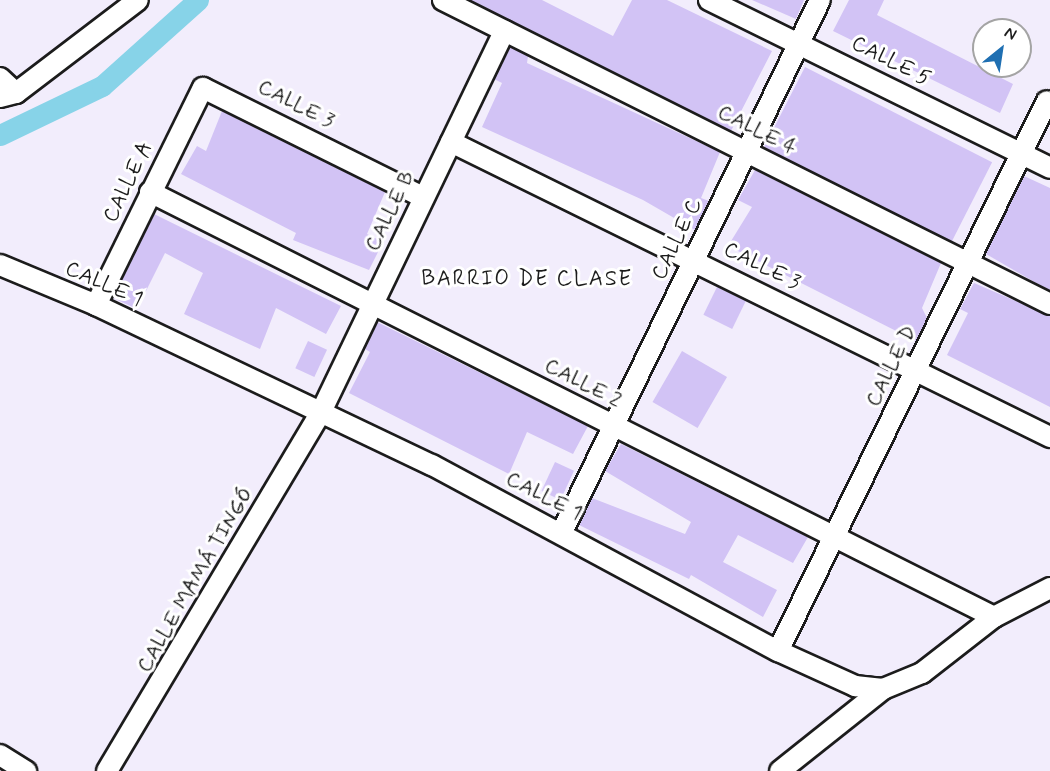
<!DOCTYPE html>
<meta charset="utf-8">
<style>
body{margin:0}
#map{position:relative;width:1050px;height:771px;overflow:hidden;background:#f2edfc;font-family:Mynerve,sans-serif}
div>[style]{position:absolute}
.canal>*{height:21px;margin:-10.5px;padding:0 10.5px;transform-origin:10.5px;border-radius:10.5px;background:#87d3e8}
.building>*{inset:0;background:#d2c3f5;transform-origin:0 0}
.roads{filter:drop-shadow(2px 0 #1c1c1c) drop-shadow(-2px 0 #1c1c1c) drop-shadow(0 2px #1c1c1c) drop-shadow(0 -2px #1c1c1c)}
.street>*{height:20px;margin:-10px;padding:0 10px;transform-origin:10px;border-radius:10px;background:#fff}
span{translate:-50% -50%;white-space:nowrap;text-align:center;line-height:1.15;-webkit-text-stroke:6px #fff;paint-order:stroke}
.street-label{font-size:21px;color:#1c1c1c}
.neighbourhood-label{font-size:22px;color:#1c1c1c;letter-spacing:1.5px}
.north{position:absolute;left:972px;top:18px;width:60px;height:60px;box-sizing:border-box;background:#fff;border:2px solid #a4a4a4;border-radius:50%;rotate:30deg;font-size:16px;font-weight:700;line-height:24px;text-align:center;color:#1c1c1c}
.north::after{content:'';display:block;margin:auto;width:21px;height:27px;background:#1f6fb2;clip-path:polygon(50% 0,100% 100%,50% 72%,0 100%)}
</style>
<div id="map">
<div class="canal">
<i style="left:0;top:135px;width:113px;rotate:-25.7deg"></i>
<i style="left:102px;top:86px;width:129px;rotate:-41.9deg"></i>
</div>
<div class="building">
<i style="clip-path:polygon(470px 0,542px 0,613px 36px,632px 0,667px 0,772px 51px,731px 131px)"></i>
<i style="clip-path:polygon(752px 0,804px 0,796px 19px)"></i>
<i style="clip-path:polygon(849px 0,884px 0,877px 15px,1013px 84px,1000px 113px,833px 31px)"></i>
<i style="clip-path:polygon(510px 47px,528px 56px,527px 63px,720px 152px,701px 198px,709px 201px,695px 230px,643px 200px,482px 127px,502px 83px,494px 79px)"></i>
<i style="left:805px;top:67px;width:210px;height:90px;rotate:27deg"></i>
<i style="clip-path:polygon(222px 111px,385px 192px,367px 234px,383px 242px,369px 270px,293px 240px,296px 233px,181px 174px,197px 146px,206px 151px)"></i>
<i style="clip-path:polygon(755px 170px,941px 263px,922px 308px,927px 318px,916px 341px,728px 246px,752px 207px,738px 200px)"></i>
<i style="clip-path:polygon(1024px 176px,1050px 188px,1050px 291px,986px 254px)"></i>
<i style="clip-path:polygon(154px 214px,341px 306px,326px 334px,276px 308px,260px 349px,184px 314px,203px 273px,165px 253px,137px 309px,113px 298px)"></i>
<i style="clip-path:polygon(974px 283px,1050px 316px,1050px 407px,947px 355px,968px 313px,960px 309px)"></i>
<i style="left:717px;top:287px;width:32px;height:31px;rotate:26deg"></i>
<i style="clip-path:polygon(377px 322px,588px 426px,573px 454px,527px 432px,509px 474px,349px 393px,370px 352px,365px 349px)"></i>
<i style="left:308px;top:341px;width:21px;height:30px;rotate:25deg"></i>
<i style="left:682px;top:351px;width:52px;height:59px;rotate:30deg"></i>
<i style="clip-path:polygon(621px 444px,808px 537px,793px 563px,738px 535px,723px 562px,777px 590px,763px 617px,691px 575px,689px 579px,579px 525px,592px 498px,685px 534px,691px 522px,605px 471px)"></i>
<i style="left:555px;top:462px;width:21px;height:32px;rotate:25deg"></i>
</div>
<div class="roads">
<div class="street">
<i style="left:443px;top:0;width:679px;rotate:26.6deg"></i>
<i style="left:709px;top:0;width:380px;rotate:26.2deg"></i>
<i style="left:0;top:78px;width:22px;rotate:43deg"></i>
<i style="left:0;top:97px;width:16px;rotate:-14deg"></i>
<i style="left:16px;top:93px;width:153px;rotate:-37.3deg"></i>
<i style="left:451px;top:142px;width:668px;rotate:26.22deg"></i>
<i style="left:150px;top:192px;width:945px;rotate:26.73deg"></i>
<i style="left:0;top:265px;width:104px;rotate:22.6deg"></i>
<i style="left:96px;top:305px;width:372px;rotate:25.5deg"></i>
<i style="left:432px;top:465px;width:393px;rotate:28.3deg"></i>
<i style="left:778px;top:651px;width:85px;rotate:24.4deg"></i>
<i style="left:855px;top:686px;width:28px;rotate:6deg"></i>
<i style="left:883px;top:689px;width:42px;rotate:-22.3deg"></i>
<i style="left:922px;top:673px;width:91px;rotate:-37.9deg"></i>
<i style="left:994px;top:617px;width:63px;rotate:-27.4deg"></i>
<i style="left:96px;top:305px;width:242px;rotate:-63.8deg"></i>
<i style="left:203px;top:88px;width:246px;rotate:26.4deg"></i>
<i style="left:562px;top:532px;width:591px;rotate:-64.13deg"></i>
<i style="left:778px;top:651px;width:612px;rotate:-63.94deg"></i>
<i style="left:0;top:755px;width:31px;rotate:32deg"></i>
<i style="left:107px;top:771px;width:418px;rotate:-59.2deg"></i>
<i style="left:321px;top:412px;width:423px;rotate:-64.3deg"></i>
<i style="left:780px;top:771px;width:132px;rotate:-38.5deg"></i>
</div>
</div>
<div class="street-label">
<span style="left:891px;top:61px;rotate:27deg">CALLE 5</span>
<span style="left:296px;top:104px;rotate:27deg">CALLE 3</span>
<span style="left:757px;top:130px;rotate:27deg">CALLE 4</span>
<span style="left:128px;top:182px;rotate:-64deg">CALLE A</span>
<span style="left:390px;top:211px;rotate:-64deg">CALLE B</span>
<span style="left:677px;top:239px;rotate:-64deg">CALLE C</span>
<span style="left:762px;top:266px;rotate:26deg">CALLE 3</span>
<span style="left:104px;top:284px;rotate:24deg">CALLE 1</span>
<span style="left:891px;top:366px;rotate:-64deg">CALLE D</span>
<span style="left:583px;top:383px;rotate:27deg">CALLE 2</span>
<span style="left:544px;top:496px;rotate:27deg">CALLE 1</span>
<span style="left:195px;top:580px;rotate:-60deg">CALLE MAMÁ TINGÓ</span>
</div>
<div class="neighbourhood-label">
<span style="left:527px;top:280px">BARRIO DE CLASE</span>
</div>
<div class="north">N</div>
</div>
